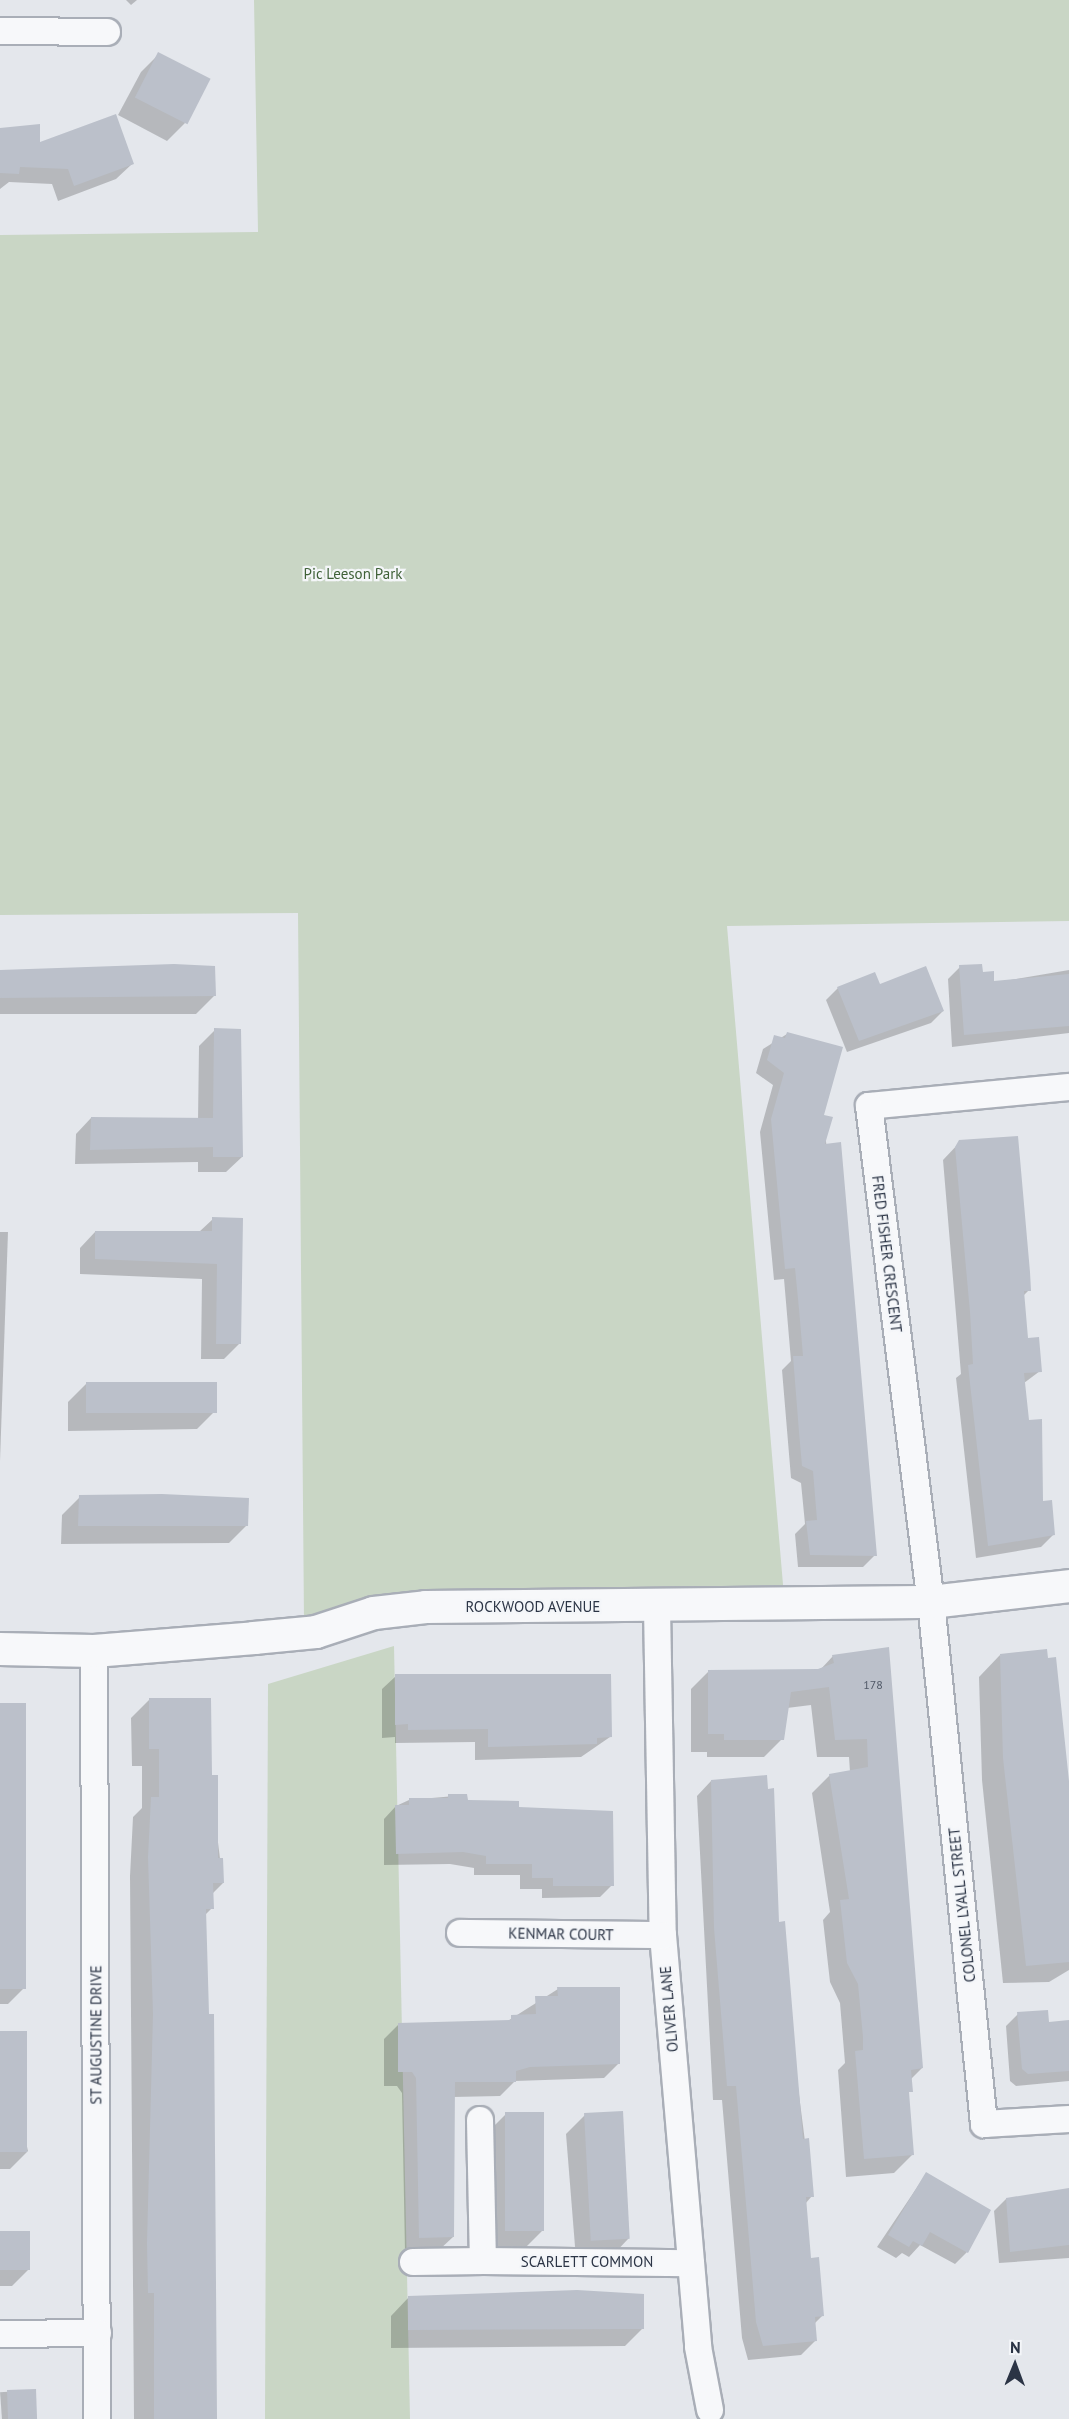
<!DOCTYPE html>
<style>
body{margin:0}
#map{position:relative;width:1069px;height:2419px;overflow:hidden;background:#e4e7ec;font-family:"PT Sans",sans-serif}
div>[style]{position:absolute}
.green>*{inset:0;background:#c9d6c5}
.shadow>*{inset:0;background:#0003;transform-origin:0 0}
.building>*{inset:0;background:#bbc0ca;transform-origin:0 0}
.roads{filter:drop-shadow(2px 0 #a9aeb7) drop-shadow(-2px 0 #a9aeb7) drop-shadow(0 2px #a9aeb7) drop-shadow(0 -2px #a9aeb7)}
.minor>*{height:26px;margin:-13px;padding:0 13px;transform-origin:13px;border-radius:13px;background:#f7f8fa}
.tertiary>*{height:32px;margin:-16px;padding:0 16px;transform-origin:16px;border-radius:16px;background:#f7f8fa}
span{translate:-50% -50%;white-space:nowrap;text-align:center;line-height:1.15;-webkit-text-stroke:4.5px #f4f6f9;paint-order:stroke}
.number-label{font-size:12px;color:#4f5766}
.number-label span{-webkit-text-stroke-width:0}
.park-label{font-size:15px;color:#3f6138}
.street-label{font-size:15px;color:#2b3445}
.north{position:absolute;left:985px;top:2335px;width:60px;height:60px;-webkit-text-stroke:4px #f4f6f9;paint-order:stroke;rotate:1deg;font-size:16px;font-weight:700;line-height:24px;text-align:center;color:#2b3445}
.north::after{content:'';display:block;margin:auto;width:21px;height:27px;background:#2b3445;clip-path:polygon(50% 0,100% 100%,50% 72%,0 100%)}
</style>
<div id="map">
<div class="green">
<i style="clip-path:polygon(254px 0,1069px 0,1069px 921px,727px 926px,785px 1608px,304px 1622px,298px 913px,0 915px,0 235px,258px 232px)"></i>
<i style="clip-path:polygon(394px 1646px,410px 2419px,265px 2419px,268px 1684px)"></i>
</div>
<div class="shadow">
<i style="clip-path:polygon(126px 0,137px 0,131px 5px)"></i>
<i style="clip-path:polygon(159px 54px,185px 123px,167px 141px,118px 115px,141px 72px)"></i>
<i style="clip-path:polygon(0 130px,38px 144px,132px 164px,116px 179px,58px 201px,52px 184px,9px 182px,0 189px)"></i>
<i style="clip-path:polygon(960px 967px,993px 983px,1069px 970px,1069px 1033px,952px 1047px,948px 979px)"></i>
<i style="clip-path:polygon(0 970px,214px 996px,196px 1014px,0 1014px)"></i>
<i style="clip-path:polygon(879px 986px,943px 1011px,931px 1023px,847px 1052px,826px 1000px,838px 988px)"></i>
<i style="clip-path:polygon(215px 1030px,242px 1157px,226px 1172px,198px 1172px,198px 1162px,75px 1164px,76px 1134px,91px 1118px,198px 1120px,199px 1046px)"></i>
<i style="clip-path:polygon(787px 1034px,823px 1116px,875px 1555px,863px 1567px,798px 1567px,795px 1534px,805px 1524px,801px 1483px,791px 1478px,782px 1370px,791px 1361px,784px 1279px,774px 1280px,760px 1132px,773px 1085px,756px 1073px,763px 1049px)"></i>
<i style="clip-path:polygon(960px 1142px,1029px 1290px,1023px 1296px,1027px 1339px,1040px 1371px,1024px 1383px,1027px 1422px,1041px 1503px,1053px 1535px,1041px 1547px,976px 1558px,956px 1378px,961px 1374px,943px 1160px)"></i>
<i style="clip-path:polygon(213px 1219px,240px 1343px,224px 1359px,201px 1359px,202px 1279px,80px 1274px,80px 1248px,95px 1232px,199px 1232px)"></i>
<i style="clip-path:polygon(0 1232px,8px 1232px,0 1461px)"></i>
<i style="clip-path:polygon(86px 1384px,215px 1411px,197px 1429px,68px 1431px,68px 1402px)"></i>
<i style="clip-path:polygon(80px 1497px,247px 1525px,229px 1543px,61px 1544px,62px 1515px)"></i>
<i style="clip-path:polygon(888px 1649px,922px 2068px,911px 2079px,907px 2095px,912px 2155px,894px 2173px,846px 2177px,838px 2070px,845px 2063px,840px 2003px,830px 1982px,823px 1920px,830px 1912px,812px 1793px,830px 1775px,850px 1772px,849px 1757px,817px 1757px,811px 1705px,787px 1708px,782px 1739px,764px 1757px,707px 1757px,707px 1752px,691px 1752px,691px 1689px,709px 1671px,820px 1670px,833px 1656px)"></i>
<i style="clip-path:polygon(1000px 1655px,1069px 1787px,1069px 1970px,1049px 1982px,1003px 1983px,982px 1780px,979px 1677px)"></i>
<i style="clip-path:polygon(396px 1676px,610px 1737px,581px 1757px,475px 1760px,475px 1742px,395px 1743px,395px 1737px,382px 1738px,382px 1689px)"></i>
<i style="clip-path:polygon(149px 1700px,210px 1777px,223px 1883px,212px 1894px,212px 1908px,205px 1915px,215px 2419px,134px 2419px,130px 1876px,133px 1817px,142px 1808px,142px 1766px,132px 1766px,131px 1718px)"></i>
<i style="clip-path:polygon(0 1704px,25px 1987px,8px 2004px,0 2004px)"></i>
<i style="clip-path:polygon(711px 1781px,777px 1923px,812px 2196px,805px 2204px,809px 2260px,823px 2315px,814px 2324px,816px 2340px,801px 2355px,748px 2360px,742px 2338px,722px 2100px,713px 2100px,697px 1796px)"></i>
<i style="clip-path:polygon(466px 1795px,466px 1801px,517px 1809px,612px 1885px,600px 1897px,542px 1898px,542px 1889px,520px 1889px,520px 1875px,474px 1875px,474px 1868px,450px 1864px,384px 1865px,384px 1819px,396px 1806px,409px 1800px)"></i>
<i style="clip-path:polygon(558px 1989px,619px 2063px,604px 2078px,515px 2081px,500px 2096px,453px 2097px,453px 2237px,438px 2251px,405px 2252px,402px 2093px,397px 2086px,384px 2086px,384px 2039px,399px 2024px,506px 2022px)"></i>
<i style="clip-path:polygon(1018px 2014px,1048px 2024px,1069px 2022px,1069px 2081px,1016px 2086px,1010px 2081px,1006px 2026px)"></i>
<i style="clip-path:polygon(0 2033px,28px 2151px,10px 2169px,0 2169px)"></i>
<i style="clip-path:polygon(506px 2114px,543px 2230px,525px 2248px,487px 2248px,488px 2132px)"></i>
<i style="clip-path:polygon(585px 2115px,629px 2238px,611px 2257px,576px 2259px,566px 2134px)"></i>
<i style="clip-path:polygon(926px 2174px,967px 2252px,955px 2264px,920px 2245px,909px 2257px,902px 2253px,896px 2258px,877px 2247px)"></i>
<i style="clip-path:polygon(1069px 2190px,1069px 2258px,999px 2263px,994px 2211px,1006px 2199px)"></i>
<i style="clip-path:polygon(0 2232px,28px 2270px,12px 2286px,0 2286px)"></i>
<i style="clip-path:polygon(409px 2297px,643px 2328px,625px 2346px,391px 2348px,391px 2316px)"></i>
<i style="left:34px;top:2390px;width:29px;height:34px;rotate:86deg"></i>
</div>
<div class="building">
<i style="left:158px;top:52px;width:59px;height:51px;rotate:27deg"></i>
<i style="clip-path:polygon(116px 114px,134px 164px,74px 186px,68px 169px,20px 167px,19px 174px,0 173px,0 128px,40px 124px,40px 142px)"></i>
<i style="clip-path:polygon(174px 964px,215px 966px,216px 996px,0 998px,0 970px)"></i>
<i style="clip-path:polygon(982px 964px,983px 972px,994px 971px,994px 981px,1069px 974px,1069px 1026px,964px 1035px,959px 965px)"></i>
<i style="clip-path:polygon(926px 966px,944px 1011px,859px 1041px,837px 987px,875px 972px,880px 984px)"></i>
<i style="clip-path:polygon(214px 1028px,241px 1029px,243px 1157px,213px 1157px,213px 1147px,90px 1150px,91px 1117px,213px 1118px)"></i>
<i style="clip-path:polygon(787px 1032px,843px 1047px,824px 1115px,833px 1117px,825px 1144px,841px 1142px,877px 1556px,810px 1555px,806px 1521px,817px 1520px,813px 1471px,802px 1466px,799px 1432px,793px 1356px,803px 1356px,799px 1309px,795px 1268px,785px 1269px,771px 1119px,784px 1073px,767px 1060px,774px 1035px,785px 1038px)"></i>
<i style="clip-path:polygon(1018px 1136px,1030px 1272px,1031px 1291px,1024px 1291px,1028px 1338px,1039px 1337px,1042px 1372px,1024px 1373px,1029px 1420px,1042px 1419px,1043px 1501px,1052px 1500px,1055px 1535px,988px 1546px,968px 1365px,973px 1364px,970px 1312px,955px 1147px,959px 1140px)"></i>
<i style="clip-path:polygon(212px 1217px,243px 1218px,241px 1344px,216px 1344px,217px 1264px,95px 1259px,95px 1231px,212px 1231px)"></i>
<i style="left:86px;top:1382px;width:131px;height:31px"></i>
<i style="clip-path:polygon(162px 1494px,249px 1498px,248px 1526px,78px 1526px,79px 1495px)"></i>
<i style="clip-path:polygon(889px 1647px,923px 2068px,911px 2070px,913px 2092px,909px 2092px,914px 2155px,864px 2159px,855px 2051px,863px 2050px,863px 2037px,858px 1984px,847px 1963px,840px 1900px,849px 1899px,829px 1774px,868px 1767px,867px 1739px,835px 1740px,829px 1687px,791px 1692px,784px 1740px,724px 1740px,724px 1734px,708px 1734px,708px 1670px,818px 1669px,834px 1663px,832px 1655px)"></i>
<i style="clip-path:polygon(1047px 1649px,1048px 1658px,1056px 1657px,1069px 1781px,1069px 1962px,1026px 1966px,1003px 1758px,1000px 1654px)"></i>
<i style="clip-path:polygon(395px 1674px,611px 1674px,612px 1737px,597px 1738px,597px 1744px,488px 1747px,488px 1729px,408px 1730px,408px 1724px,395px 1725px)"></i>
<i style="clip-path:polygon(149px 1698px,211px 1698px,212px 1775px,218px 1775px,218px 1858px,223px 1858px,224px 1883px,213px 1883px,214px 1909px,206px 1909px,209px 2014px,214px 2014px,217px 2419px,154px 2419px,154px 2293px,148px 2293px,147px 2243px,153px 2014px,148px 1857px,151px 1797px,159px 1797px,159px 1749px,149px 1749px)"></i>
<i style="left:0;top:1703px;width:26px;height:286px"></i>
<i style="clip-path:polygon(767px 1775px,768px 1789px,774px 1788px,779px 1922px,785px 1921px,803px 2139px,809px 2138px,814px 2197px,806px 2197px,811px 2258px,819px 2257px,824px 2316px,815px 2317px,817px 2341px,763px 2346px,756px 2322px,736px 2086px,727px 2086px,714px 1928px,711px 1780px)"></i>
<i style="clip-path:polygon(448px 1794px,467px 1794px,468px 1800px,519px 1801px,519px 1807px,613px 1811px,614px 1886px,553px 1886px,553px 1878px,532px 1878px,532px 1864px,486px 1864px,486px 1856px,463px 1852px,396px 1854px,395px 1805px,409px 1805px,409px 1798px,448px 1798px)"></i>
<i style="clip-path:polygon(557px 1987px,620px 1987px,620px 2064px,530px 2067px,516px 2071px,516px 2082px,455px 2082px,454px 2237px,419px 2238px,416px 2078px,412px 2072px,398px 2072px,398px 2023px,511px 2020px,511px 2015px,536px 2014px,535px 1996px,558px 1996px)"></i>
<i style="clip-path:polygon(1048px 2010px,1049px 2022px,1069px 2020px,1069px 2071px,1028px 2074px,1022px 2069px,1017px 2012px)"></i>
<i style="left:0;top:2031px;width:27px;height:121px"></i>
<i style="left:623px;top:2111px;width:128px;height:39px;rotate:87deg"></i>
<i style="left:505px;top:2112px;width:39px;height:119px"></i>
<i style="clip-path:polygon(926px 2172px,991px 2210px,968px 2253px,930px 2232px,922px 2246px,913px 2241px,909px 2247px,888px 2235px)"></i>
<i style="clip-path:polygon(1069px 2188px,1069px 2245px,1010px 2252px,1006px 2198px)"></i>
<i style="left:0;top:2231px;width:30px;height:39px"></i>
<i style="clip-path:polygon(577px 2290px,644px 2294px,644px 2329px,408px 2330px,408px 2296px)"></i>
<i style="left:36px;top:2389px;width:30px;height:29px;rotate:88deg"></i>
</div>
<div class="roads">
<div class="minor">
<i style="left:0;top:31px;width:107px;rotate:0.5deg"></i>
<i style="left:1069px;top:1087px;width:201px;rotate:174.6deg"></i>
<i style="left:869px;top:1106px;width:500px;rotate:82.9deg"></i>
<i style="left:931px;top:1602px;width:525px;rotate:84.2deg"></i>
<i style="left:984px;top:2124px;width:85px;rotate:-3.4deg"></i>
<i style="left:657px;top:1607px;width:328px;rotate:89deg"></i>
<i style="left:663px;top:1935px;width:413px;rotate:85.1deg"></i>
<i style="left:698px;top:2347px;width:64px;rotate:79.2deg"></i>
<i style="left:94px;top:1651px;width:768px;rotate:89.78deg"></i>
<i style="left:460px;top:1933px;width:203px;rotate:0.6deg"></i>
<i style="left:480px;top:2120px;width:141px;rotate:88.8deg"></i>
<i style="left:483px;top:2261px;width:208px;rotate:0.6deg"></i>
<i style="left:413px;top:2262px;width:70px;rotate:-0.8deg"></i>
<i style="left:0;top:2334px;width:98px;rotate:-0.6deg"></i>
</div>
<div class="tertiary">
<i style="left:0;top:1649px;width:94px;rotate:1.2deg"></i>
<i style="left:94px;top:1651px;width:161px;rotate:-4.6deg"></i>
<i style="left:254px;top:1638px;width:62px;rotate:-5.5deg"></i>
<i style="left:316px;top:1632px;width:61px;rotate:-18.1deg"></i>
<i style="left:374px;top:1613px;width:52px;rotate:-6.6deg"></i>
<i style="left:426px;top:1607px;width:505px;rotate:-0.57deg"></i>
<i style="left:931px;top:1602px;width:139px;rotate:-6.6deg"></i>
</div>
</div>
<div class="number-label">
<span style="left:873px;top:1685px">178</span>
</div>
<div class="park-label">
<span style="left:353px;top:574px">Pic Leeson Park</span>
</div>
<div class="street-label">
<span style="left:887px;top:1254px;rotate:83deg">FRED FISHER CRESCENT</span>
<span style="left:533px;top:1607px">ROCKWOOD AVENUE</span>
<span style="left:962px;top:1905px;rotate:-96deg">COLONEL LYALL STREET</span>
<span style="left:561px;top:1934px;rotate:1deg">KENMAR COURT</span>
<span style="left:669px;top:2009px;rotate:-95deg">OLIVER LANE</span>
<span style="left:96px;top:2035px;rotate:-90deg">ST AUGUSTINE DRIVE</span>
<span style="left:587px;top:2262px">SCARLETT COMMON</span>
</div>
<div class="north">N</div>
</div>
